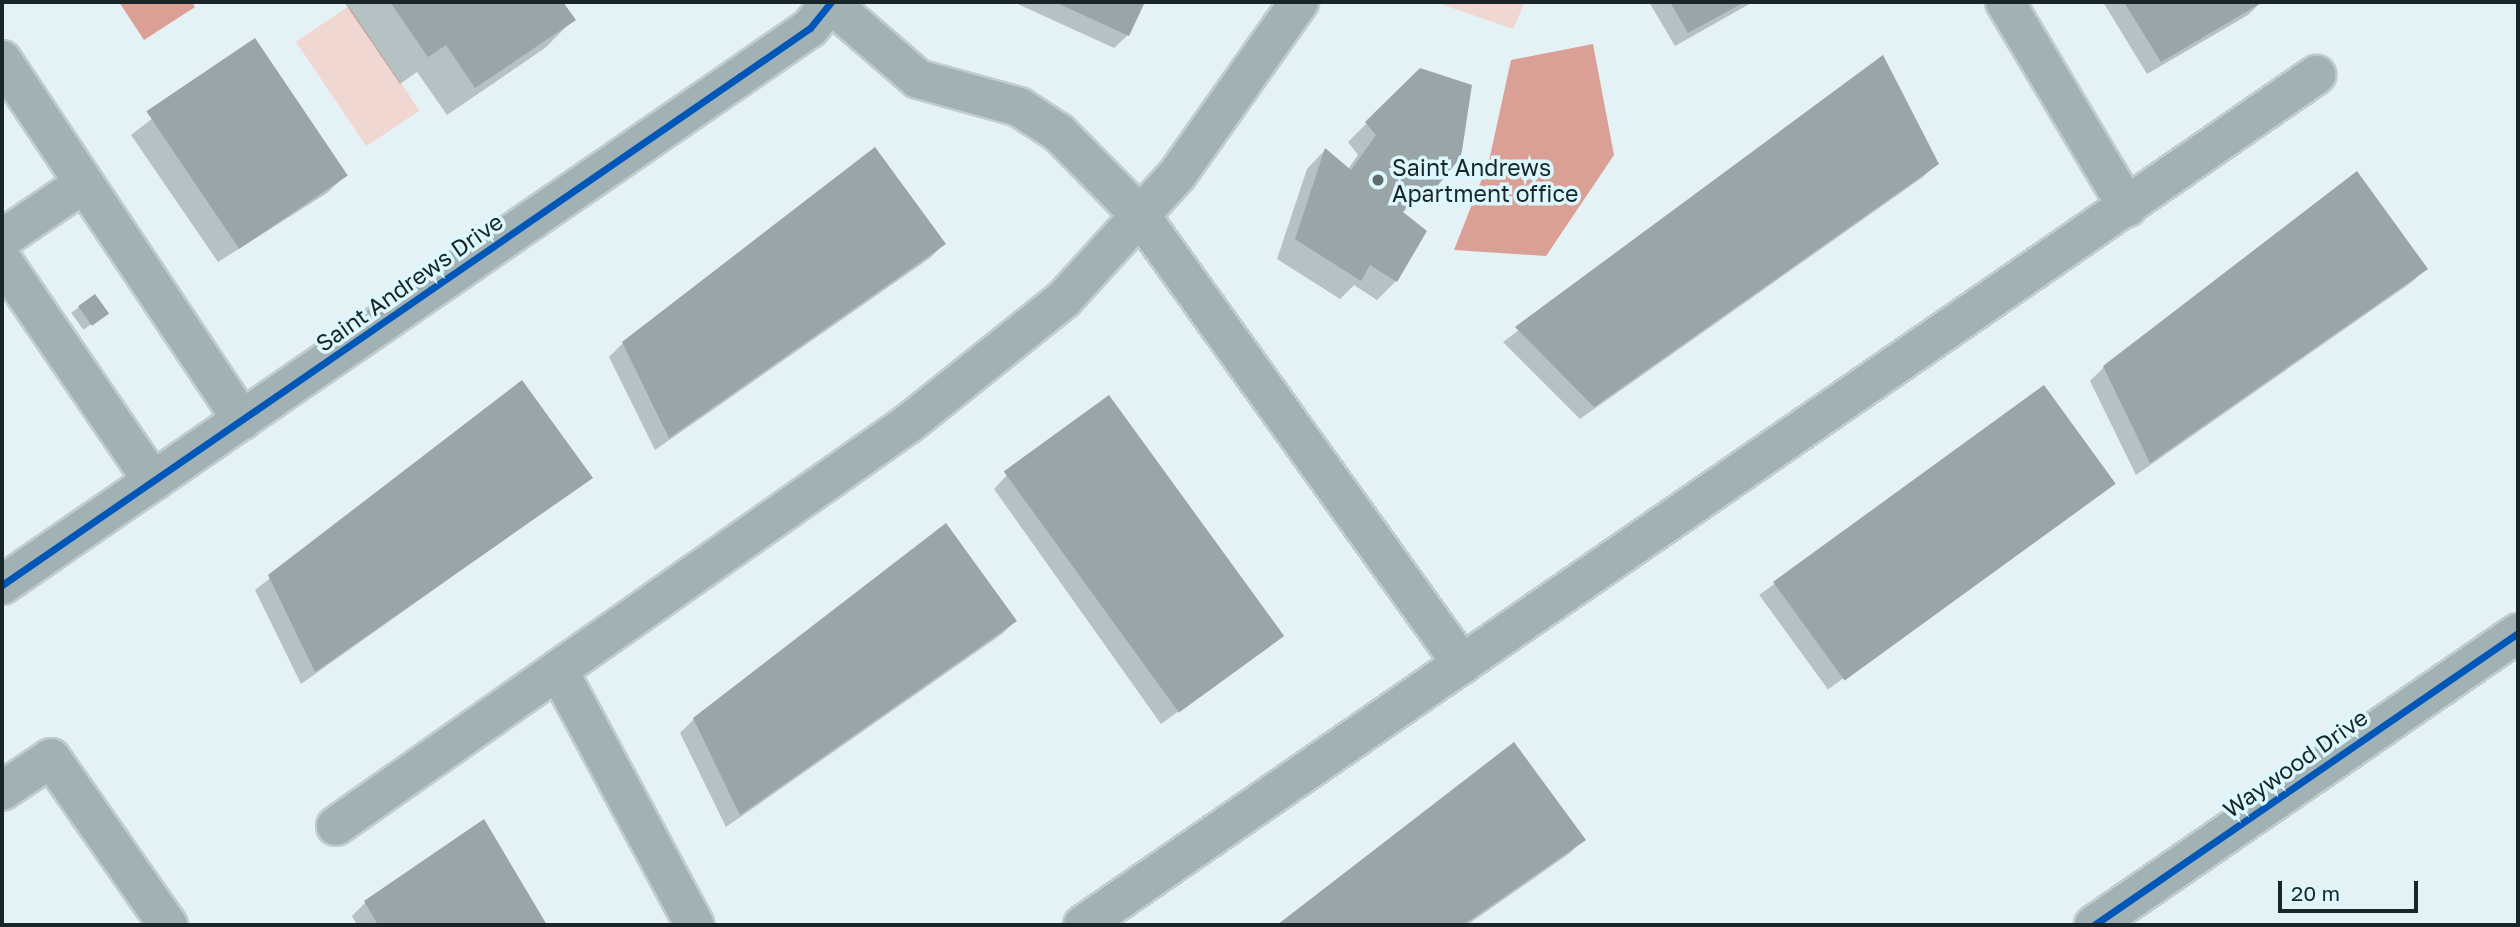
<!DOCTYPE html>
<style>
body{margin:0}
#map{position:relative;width:2520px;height:927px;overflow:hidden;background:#e4f2f5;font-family:"Golos Text",sans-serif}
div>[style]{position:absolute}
.green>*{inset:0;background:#f0d7d2;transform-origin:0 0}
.water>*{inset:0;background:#daa095}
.shadow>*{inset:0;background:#0003;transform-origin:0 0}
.building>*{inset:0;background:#99a5a7;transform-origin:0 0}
.roads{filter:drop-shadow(2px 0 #c1cccf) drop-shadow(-2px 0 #c1cccf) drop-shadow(0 2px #c1cccf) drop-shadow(0 -2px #c1cccf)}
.minor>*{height:38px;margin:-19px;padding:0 19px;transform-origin:19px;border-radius:19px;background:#a1b1b4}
.cycleway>*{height:7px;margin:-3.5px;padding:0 3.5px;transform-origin:3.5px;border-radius:3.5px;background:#0057b8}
.dots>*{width:19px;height:19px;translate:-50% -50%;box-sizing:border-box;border:4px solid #dcf7fd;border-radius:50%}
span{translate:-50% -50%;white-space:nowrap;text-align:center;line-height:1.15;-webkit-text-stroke:7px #dcf7fd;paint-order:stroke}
.poi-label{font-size:23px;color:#192629}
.left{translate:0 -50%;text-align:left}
.street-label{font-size:23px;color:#192629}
.frame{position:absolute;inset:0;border:4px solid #192629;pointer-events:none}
.scale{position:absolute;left:2278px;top:881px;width:140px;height:32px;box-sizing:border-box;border:4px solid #192629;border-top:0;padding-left:9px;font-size:21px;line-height:24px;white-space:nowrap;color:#192629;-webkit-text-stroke:5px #dcf7fd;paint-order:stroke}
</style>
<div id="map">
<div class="green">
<i style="clip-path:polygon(1435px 2px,1525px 2px,1513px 29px)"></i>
<i style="left:349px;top:6px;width:126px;height:64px;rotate:56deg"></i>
</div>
<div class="water">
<i style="clip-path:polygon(119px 2px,192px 2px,195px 7px,144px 40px)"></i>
<i style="clip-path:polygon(1593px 44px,1614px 155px,1546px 256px,1454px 250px,1489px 161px,1511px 60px)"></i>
</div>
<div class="shadow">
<i style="clip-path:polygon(344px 2px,561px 2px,573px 20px,545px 48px,447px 115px,417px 72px,400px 84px)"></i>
<i style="clip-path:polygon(1013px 2px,1143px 2px,1128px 35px,1114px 48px)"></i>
<i style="clip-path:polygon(1649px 2px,1753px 2px,1675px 46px)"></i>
<i style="clip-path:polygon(2103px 2px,2261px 2px,2248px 15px,2147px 74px)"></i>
<i style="clip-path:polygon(254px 40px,346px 175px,327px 193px,218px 262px,131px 135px)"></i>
<i style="clip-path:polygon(1882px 58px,1937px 163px,1923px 177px,1580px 419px,1503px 342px)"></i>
<i style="clip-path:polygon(1420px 70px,1432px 188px,1413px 208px,1401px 212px,1424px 232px,1396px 281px,1377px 300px,1354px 285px,1340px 299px,1277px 259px,1307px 169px,1325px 150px,1348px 169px,1358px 155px,1348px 142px)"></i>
<i style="clip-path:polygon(944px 244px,930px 258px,655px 450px,609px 357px,623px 343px)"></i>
<i style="clip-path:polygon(2426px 269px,2412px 282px,2136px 475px,2090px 381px,2104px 367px)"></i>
<i style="left:95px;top:296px;width:21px;height:29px;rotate:55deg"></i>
<i style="clip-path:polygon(521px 383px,591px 478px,301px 684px,255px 590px)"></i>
<i style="left:2044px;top:388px;width:117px;height:352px;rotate:54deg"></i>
<i style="clip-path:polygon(1007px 475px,1282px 636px,1161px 724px,994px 489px)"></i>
<i style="clip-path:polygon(1015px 621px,1002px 634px,726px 827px,680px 733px,694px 719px)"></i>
<i style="clip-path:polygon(1514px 744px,1583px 840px,1570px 853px,1467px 925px,1280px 925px)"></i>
<i style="clip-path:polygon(483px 822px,545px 925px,357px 925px,352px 916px,365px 903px)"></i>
</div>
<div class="building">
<i style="clip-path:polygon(390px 2px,563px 2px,576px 20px,475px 88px,446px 45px,428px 57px)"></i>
<i style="clip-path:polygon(1055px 2px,1145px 2px,1129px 36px)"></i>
<i style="clip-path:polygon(1670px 2px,1745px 2px,1688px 33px)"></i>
<i style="clip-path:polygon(2124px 2px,2263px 2px,2161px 62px)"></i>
<i style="left:255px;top:38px;width:166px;height:131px;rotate:56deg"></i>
<i style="clip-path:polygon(1883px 55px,1939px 164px,1594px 407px,1515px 327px)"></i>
<i style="clip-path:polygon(1420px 68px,1472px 85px,1461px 157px,1434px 190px,1416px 190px,1403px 212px,1427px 231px,1397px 282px,1370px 265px,1361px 281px,1295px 239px,1325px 148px,1351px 170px,1376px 135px,1365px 122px)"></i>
<i style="clip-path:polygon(875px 147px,946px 244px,669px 438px,622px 342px)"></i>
<i style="clip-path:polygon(2357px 171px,2428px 269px,2150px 463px,2103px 366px)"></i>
<i style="left:95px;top:294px;width:24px;height:21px;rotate:54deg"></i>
<i style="clip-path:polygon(522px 380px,593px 478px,315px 672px,268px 575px)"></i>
<i style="left:2044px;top:385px;width:122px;height:335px;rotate:54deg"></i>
<i style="left:1109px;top:395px;width:298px;height:130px;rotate:54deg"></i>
<i style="clip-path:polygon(946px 523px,1017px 621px,740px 815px,693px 718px)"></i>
<i style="clip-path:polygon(1514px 742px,1586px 840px,1463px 925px,1277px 925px)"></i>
<i style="clip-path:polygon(484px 819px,547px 925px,378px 925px,364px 901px)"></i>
</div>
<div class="roads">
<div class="minor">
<i style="left:2005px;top:2px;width:239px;rotate:59.2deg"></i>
<i style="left:830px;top:3px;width:116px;rotate:40.8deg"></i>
<i style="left:918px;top:79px;width:105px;rotate:15.5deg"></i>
<i style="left:1019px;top:107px;width:48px;rotate:33deg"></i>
<i style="left:1059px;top:133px;width:115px;rotate:45.4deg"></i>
<i style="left:1140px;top:215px;width:553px;rotate:54.35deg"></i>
<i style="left:2px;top:60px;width:433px;rotate:56.3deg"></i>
<i style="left:2px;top:239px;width:98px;rotate:-34.2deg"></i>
<i style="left:2px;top:260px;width:268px;rotate:55.7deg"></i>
<i style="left:2px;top:585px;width:981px;rotate:-34.58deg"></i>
<i style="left:810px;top:28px;width:33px;rotate:-51deg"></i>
<i style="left:558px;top:670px;width:289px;rotate:61.8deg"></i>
<i style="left:2px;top:791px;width:59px;rotate:-34deg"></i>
<i style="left:51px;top:758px;width:204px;rotate:55deg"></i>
<i style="left:336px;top:826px;width:699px;rotate:-35.1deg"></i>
<i style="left:908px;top:424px;width:200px;rotate:-38.7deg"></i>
<i style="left:1064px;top:299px;width:168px;rotate:-47.7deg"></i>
<i style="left:1177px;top:175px;width:212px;rotate:-54.8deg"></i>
<i style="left:1083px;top:925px;width:1498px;rotate:-34.58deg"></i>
<i style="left:2094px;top:925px;width:515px;rotate:-34.55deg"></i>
</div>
</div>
<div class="cycleway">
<i style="left:2px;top:585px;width:981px;rotate:-34.58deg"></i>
<i style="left:810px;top:28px;width:33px;rotate:-51deg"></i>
<i style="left:2094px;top:925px;width:515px;rotate:-34.55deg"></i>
</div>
<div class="dots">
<i style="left:1378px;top:180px;background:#606d70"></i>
</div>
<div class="poi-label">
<span class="left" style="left:1392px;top:180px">Saint Andrews<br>Apartment office</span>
</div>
<div class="street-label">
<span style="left:409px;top:282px;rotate:-35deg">Saint Andrews Drive</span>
<span style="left:2295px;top:763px;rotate:-35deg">Waywood Drive</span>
</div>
<div class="frame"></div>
<div class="scale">20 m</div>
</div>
